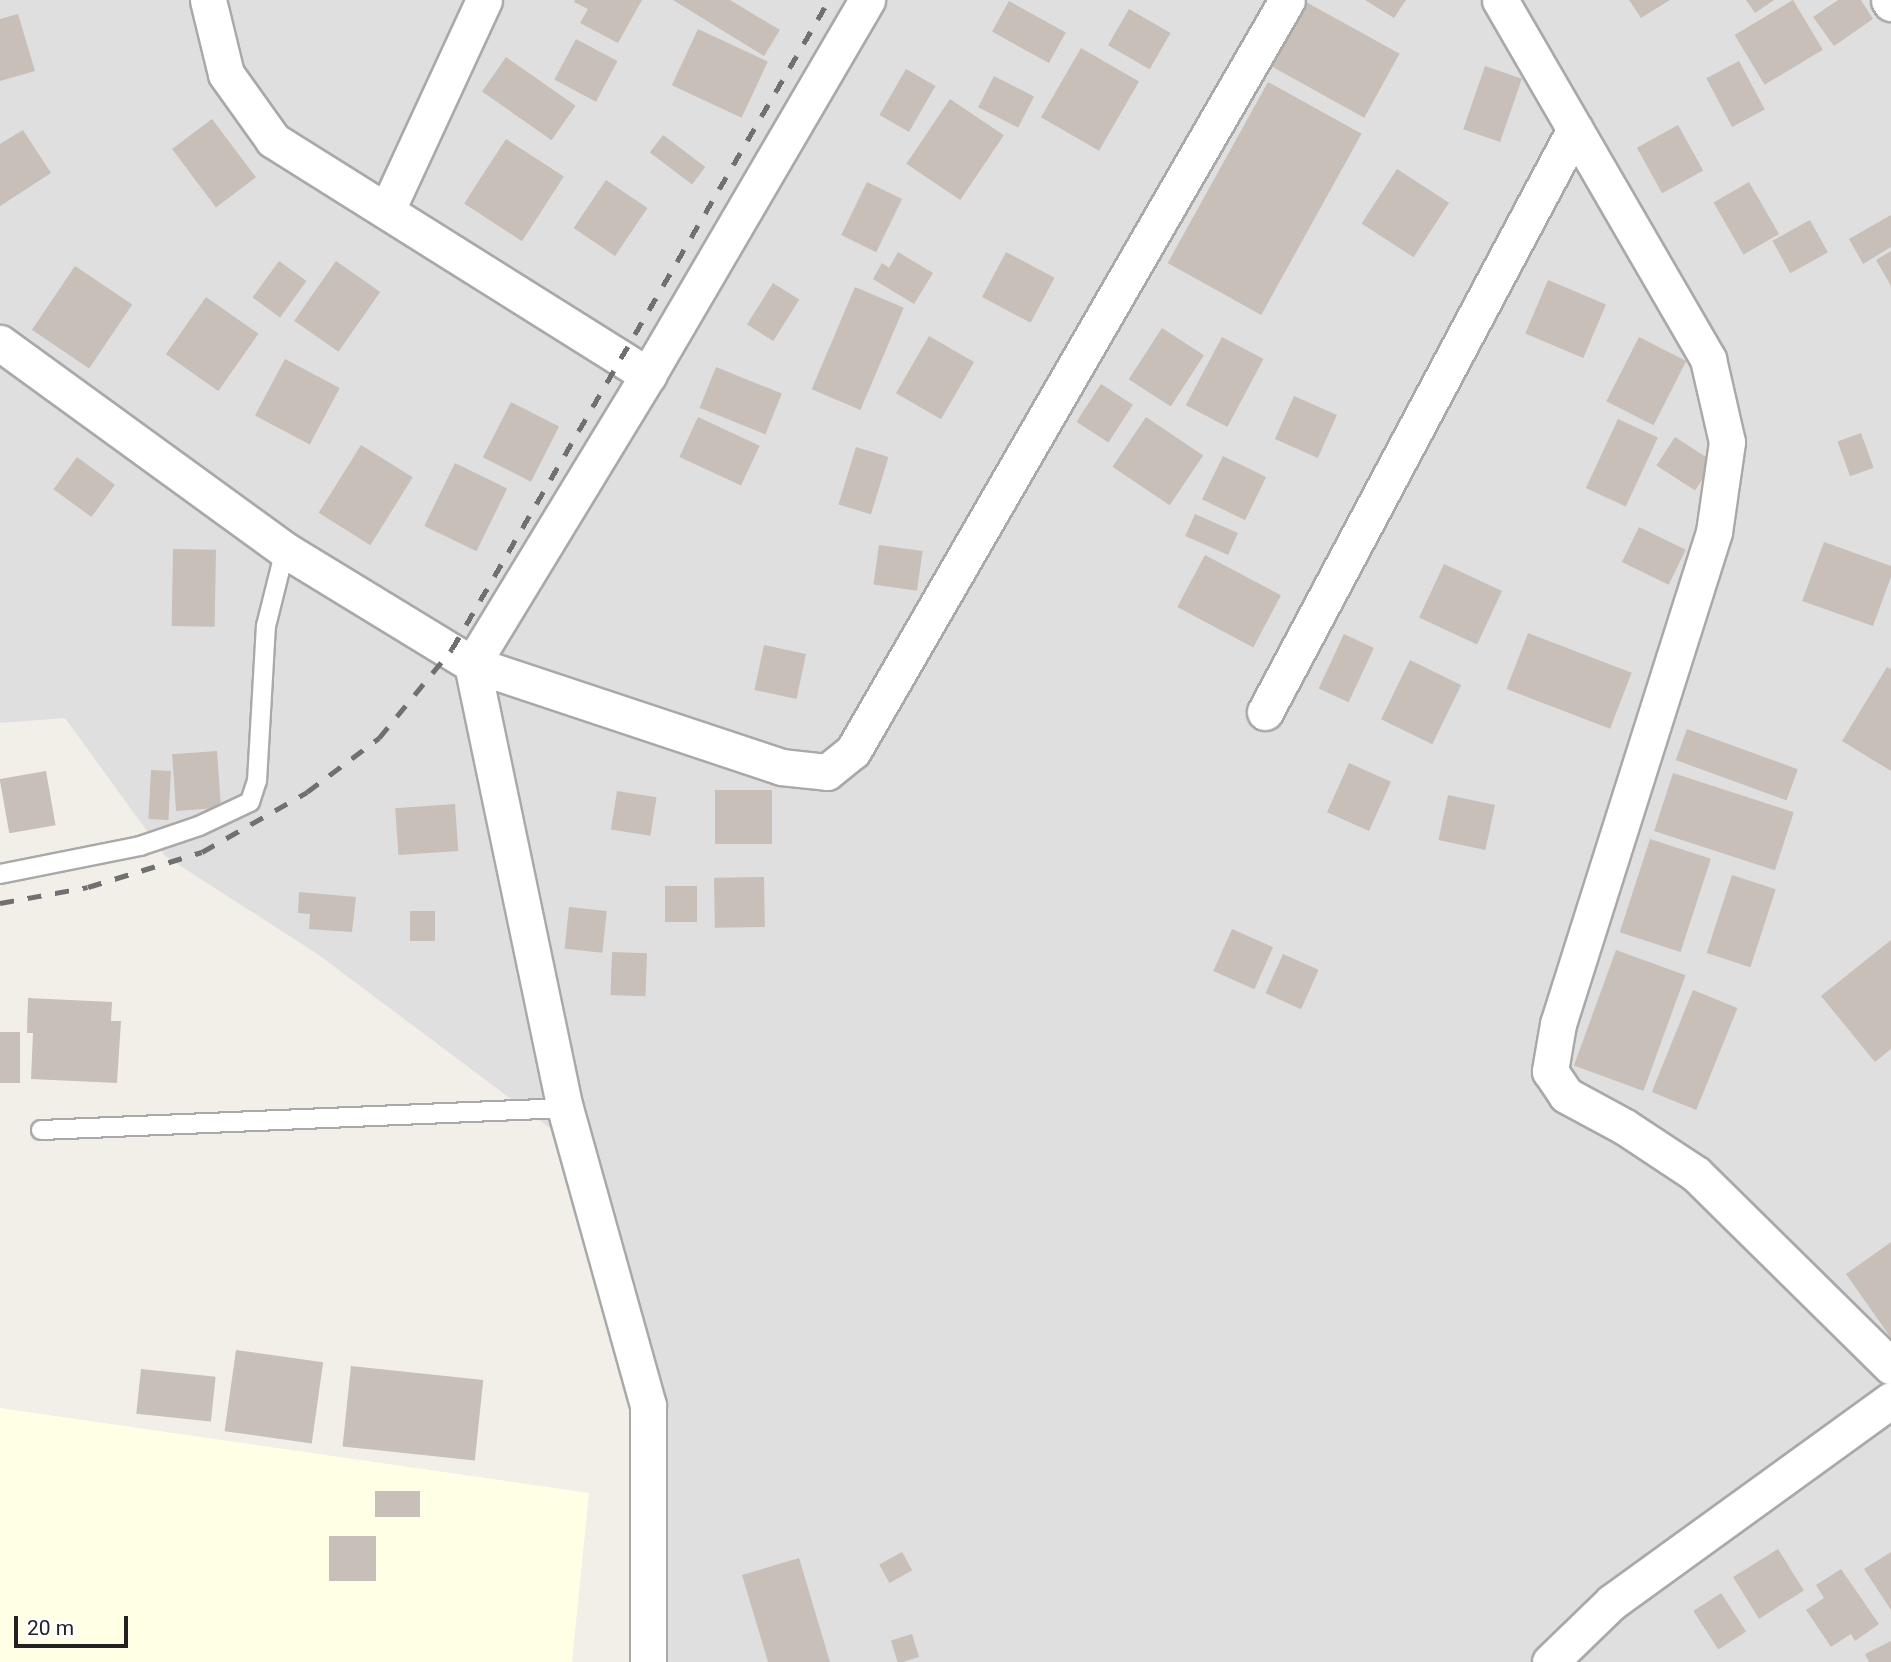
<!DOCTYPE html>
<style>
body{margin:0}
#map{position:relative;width:1891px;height:1662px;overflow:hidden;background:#f2efe9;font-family:Roboto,sans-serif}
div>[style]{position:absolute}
.residential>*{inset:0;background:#e0dfdf}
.education>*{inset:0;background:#ffffe5}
.building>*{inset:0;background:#c7bfb8;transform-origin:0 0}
.roads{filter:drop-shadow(2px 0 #a9a9a9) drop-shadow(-2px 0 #a9a9a9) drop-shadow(0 2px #a9a9a9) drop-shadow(0 -2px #a9a9a9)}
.service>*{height:18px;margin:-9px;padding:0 9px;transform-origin:9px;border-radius:9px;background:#fff}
.minor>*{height:35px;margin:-17.5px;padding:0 17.5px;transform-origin:17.5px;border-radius:17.5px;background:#fff}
.rail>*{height:5px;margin-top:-2.5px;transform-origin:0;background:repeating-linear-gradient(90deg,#707070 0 14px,transparent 0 28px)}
span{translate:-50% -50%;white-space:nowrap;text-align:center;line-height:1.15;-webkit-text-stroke:7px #fff;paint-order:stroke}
.scale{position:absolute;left:14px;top:1616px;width:114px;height:32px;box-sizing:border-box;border:4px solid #222;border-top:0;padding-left:9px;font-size:21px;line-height:24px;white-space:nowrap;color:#222;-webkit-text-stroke:5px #fff;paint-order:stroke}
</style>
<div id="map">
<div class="residential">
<i style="clip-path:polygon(0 0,1891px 0,1891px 1662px,668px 1662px,594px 1161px,316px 953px,165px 856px,65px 718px,0 723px)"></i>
</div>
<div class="education">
<i style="clip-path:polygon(0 1408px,589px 1493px,572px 1662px,0 1662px)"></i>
</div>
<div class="building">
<i style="clip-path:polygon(575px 0,642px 0,618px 43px,580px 23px,588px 9px,574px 2px)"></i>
<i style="clip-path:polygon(673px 0,730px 0,780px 30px,764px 56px)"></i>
<i style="clip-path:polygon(1365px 0,1406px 0,1394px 18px)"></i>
<i style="clip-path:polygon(1629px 0,1670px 0,1641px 18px)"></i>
<i style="clip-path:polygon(1746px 0,1774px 0,1755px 13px)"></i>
<i style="left:1793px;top:0;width:58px;height:68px;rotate:59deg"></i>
<i style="clip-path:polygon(1838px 0,1861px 0,1873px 19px,1834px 46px,1813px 17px)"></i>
<i style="left:1009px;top:1px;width:65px;height:35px;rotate:29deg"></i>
<i style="left:1306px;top:2px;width:107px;height:73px;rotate:29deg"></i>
<i style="left:1129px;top:9px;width:48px;height:42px;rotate:30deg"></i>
<i style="clip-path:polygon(18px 14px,35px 71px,0 81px,0 19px)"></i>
<i style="left:698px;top:29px;width:77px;height:62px;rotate:25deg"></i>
<i style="left:576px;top:39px;width:47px;height:46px;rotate:28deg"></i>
<i style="left:1081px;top:48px;width:67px;height:80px;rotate:30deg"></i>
<i style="left:506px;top:57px;width:85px;height:42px;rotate:35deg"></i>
<i style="left:1739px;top:61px;width:55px;height:37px;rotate:62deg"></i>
<i style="left:1485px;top:66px;width:39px;height:67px;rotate:19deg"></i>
<i style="left:906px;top:69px;width:34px;height:53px;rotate:30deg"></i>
<i style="left:994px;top:76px;width:45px;height:35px;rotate:27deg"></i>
<i style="left:1268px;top:82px;width:107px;height:207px;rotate:29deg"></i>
<i style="left:950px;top:99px;width:65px;height:78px;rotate:34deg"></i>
<i style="left:212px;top:119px;width:73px;height:50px;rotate:53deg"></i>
<i style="left:1678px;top:125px;width:52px;height:47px;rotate:61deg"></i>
<i style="clip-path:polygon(23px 130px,51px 173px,0 206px,0 144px)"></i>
<i style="left:663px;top:135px;width:53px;height:22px;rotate:37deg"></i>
<i style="left:506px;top:139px;width:69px;height:77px;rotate:33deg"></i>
<i style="left:1397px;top:169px;width:62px;height:65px;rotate:33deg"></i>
<i style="left:606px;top:180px;width:50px;height:58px;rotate:34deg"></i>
<i style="left:867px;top:182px;width:39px;height:59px;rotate:26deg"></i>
<i style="left:1749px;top:182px;width:60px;height:41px;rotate:60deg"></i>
<i style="clip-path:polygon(1891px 215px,1891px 247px,1863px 264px,1849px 239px)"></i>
<i style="left:1810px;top:220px;width:37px;height:43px;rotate:61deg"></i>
<i style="clip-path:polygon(1891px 251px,1891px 286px,1876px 260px)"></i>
<i style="clip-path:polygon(898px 252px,933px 273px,914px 304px,873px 279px,882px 263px,889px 268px)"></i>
<i style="left:1006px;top:252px;width:55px;height:51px;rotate:28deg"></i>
<i style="left:279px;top:261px;width:34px;height:45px;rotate:36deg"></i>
<i style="left:336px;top:261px;width:54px;height:73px;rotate:35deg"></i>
<i style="left:75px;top:266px;width:69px;height:77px;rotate:34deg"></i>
<i style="left:1548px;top:280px;width:63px;height:58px;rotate:23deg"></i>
<i style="left:773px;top:283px;width:31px;height:49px;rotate:32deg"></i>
<i style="left:855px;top:287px;width:53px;height:111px;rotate:23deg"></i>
<i style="left:206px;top:297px;width:64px;height:70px;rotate:35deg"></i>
<i style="left:1162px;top:328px;width:50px;height:61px;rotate:33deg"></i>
<i style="left:929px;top:336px;width:52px;height:66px;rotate:30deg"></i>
<i style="left:1222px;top:337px;width:47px;height:77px;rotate:28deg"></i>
<i style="left:1639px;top:337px;width:53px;height:72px;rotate:27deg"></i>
<i style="left:285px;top:359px;width:62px;height:64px;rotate:28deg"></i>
<i style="left:716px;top:367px;width:71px;height:44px;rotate:22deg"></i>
<i style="left:1101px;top:384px;width:38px;height:45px;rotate:33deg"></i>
<i style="left:1294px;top:396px;width:47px;height:47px;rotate:24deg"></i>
<i style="left:511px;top:402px;width:54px;height:62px;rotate:27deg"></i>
<i style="left:698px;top:417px;width:68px;height:44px;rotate:25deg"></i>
<i style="left:1146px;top:417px;width:69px;height:60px;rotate:34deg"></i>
<i style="left:1618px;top:419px;width:44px;height:76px;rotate:25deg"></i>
<i style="left:1861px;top:433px;width:37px;height:25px;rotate:70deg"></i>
<i style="left:1675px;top:437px;width:46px;height:34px;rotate:33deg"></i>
<i style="left:361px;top:445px;width:61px;height:80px;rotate:32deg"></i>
<i style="left:856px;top:447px;width:34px;height:60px;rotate:17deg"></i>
<i style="left:1223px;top:456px;width:48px;height:48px;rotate:26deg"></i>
<i style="left:77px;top:457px;width:47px;height:40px;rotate:36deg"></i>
<i style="left:455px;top:463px;width:58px;height:70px;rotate:26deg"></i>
<i style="left:1195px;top:514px;width:47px;height:24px;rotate:24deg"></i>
<i style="left:1639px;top:527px;width:52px;height:39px;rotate:26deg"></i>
<i style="clip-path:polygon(1824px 542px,1891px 566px,1891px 577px,1873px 626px,1802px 601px)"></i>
<i style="left:879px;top:545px;width:44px;height:40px;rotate:8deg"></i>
<i style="left:173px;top:549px;width:43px;height:77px;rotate:1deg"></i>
<i style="left:1205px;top:555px;width:86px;height:59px;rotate:28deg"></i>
<i style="left:1444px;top:564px;width:64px;height:59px;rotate:25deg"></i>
<i style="left:1528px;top:633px;width:111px;height:60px;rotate:21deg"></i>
<i style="left:1344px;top:634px;width:33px;height:60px;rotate:25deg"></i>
<i style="left:764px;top:645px;width:43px;height:46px;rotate:12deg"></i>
<i style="left:1410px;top:660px;width:57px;height:66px;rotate:26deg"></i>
<i style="clip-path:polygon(1887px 667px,1891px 669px,1891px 771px,1842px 741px)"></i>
<i style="left:1687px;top:729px;width:118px;height:33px;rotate:20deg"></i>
<i style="left:217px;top:751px;width:57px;height:45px;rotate:86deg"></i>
<i style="left:1349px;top:763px;width:46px;height:54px;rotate:24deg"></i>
<i style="left:151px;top:770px;width:20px;height:49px;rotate:3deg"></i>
<i style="left:46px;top:771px;width:55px;height:47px;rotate:80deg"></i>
<i style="left:1673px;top:773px;width:127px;height:61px;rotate:18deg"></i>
<i style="left:715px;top:790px;width:57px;height:54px"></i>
<i style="left:617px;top:791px;width:40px;height:39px;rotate:9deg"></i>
<i style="left:1448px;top:795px;width:48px;height:46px;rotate:12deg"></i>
<i style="left:455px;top:804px;width:47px;height:60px;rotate:86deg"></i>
<i style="left:1650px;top:839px;width:64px;height:98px;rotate:18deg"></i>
<i style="left:1732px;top:875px;width:46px;height:82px;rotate:18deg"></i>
<i style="left:764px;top:877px;width:50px;height:50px;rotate:89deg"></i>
<i style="left:665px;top:886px;width:32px;height:36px"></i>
<i style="clip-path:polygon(299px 892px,356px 897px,352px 932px,309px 929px,310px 914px,298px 913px)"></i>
<i style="left:569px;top:907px;width:38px;height:42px;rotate:6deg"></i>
<i style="left:435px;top:911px;width:30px;height:25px;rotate:90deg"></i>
<i style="left:1232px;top:929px;width:45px;height:46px;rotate:24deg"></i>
<i style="clip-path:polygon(1891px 940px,1891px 1049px,1875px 1062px,1821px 996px)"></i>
<i style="left:1616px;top:950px;width:74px;height:123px;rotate:20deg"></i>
<i style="left:612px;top:952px;width:35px;height:43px;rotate:2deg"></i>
<i style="left:1283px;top:954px;width:39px;height:43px;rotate:24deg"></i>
<i style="left:1693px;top:990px;width:48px;height:110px;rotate:22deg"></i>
<i style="clip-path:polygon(28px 998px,112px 1002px,111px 1021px,121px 1021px,117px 1083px,31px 1079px,33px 1033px,27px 1033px)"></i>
<i style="left:0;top:1032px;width:20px;height:51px"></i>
<i style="clip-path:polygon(1891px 1242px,1891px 1338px,1846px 1274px)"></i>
<i style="left:236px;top:1350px;width:88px;height:82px;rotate:8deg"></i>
<i style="left:351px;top:1366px;width:133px;height:81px;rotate:6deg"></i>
<i style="left:141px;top:1369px;width:75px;height:45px;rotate:6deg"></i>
<i style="left:420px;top:1491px;width:26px;height:45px;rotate:90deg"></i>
<i style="left:329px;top:1536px;width:47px;height:45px"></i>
<i style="left:1778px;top:1549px;width:49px;height:53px;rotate:58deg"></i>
<i style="left:902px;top:1552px;width:21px;height:26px;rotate:61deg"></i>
<i style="clip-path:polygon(1891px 1552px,1891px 1610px,1864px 1569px)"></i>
<i style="clip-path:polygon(799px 1558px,830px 1662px,768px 1662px,742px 1575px)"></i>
<i style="clip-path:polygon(1841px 1569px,1879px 1624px,1855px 1641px,1851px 1634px,1831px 1647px,1806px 1610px,1824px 1598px,1816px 1585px)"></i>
<i style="left:1721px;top:1593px;width:46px;height:33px;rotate:57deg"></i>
<i style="left:912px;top:1634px;width:24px;height:22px;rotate:73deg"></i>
<i style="clip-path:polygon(1891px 1641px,1891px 1662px,1869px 1662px,1865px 1654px)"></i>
</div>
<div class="roads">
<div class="service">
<i style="left:0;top:874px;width:143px;rotate:-11.3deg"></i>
<i style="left:140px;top:846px;width:62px;rotate:-18.7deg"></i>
<i style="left:199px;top:826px;width:56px;rotate:-25.2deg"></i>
<i style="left:250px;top:802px;width:22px;rotate:-72deg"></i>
<i style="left:257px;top:781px;width:155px;rotate:-86.7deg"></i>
<i style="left:266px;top:626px;width:78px;rotate:-76deg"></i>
<i style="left:41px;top:1130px;width:524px;rotate:-2.4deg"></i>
</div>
<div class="minor">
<i style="left:208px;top:0;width:76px;rotate:76.3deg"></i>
<i style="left:226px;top:74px;width:81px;rotate:54.5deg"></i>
<i style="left:273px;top:140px;width:443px;rotate:32.1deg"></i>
<i style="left:867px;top:0;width:434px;rotate:120.3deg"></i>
<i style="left:648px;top:375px;width:338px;rotate:121.3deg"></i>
<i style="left:472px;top:664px;width:326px;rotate:18.4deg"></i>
<i style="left:781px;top:767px;width:46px;rotate:6.2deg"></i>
<i style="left:827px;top:772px;width:33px;rotate:-39deg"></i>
<i style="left:853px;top:751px;width:867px;rotate:-59.98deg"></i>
<i style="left:1500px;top:0;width:415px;rotate:59.9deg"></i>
<i style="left:1708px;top:359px;width:85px;rotate:77.1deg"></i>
<i style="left:1727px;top:442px;width:91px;rotate:98.2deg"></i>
<i style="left:1714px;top:532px;width:516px;rotate:107.59deg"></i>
<i style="left:1558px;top:1024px;width:48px;rotate:99.7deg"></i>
<i style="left:1550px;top:1071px;width:29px;rotate:56deg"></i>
<i style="left:1566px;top:1095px;width:67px;rotate:28.5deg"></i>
<i style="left:1625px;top:1127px;width:85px;rotate:33.5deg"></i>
<i style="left:1696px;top:1174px;width:274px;rotate:44.6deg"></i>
<i style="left:1889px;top:0;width:4px;rotate:56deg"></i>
<i style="left:387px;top:210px;width:231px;rotate:-65.2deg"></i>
<i style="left:0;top:343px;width:352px;rotate:36deg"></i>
<i style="left:285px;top:550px;width:219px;rotate:31.4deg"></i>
<i style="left:472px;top:664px;width:454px;rotate:78.2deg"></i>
<i style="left:565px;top:1108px;width:308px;rotate:74.4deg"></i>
<i style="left:648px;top:1405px;width:257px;rotate:90deg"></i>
<i style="left:1265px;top:712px;width:660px;rotate:-62deg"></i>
<i style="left:1550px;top:1662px;width:86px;rotate:-44.1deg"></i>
<i style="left:1612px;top:1602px;width:344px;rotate:-35.9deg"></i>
</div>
</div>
<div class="rail">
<i style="left:0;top:903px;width:89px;rotate:-10.3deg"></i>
<i style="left:88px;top:887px;width:119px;rotate:-17.1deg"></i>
<i style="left:202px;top:852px;width:121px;rotate:-29.7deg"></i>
<i style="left:307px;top:792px;width:90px;rotate:-36.9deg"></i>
<i style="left:379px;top:738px;width:115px;rotate:-50.6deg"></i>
<i style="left:452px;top:649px;width:751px;rotate:-59.85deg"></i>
</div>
<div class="scale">20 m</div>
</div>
